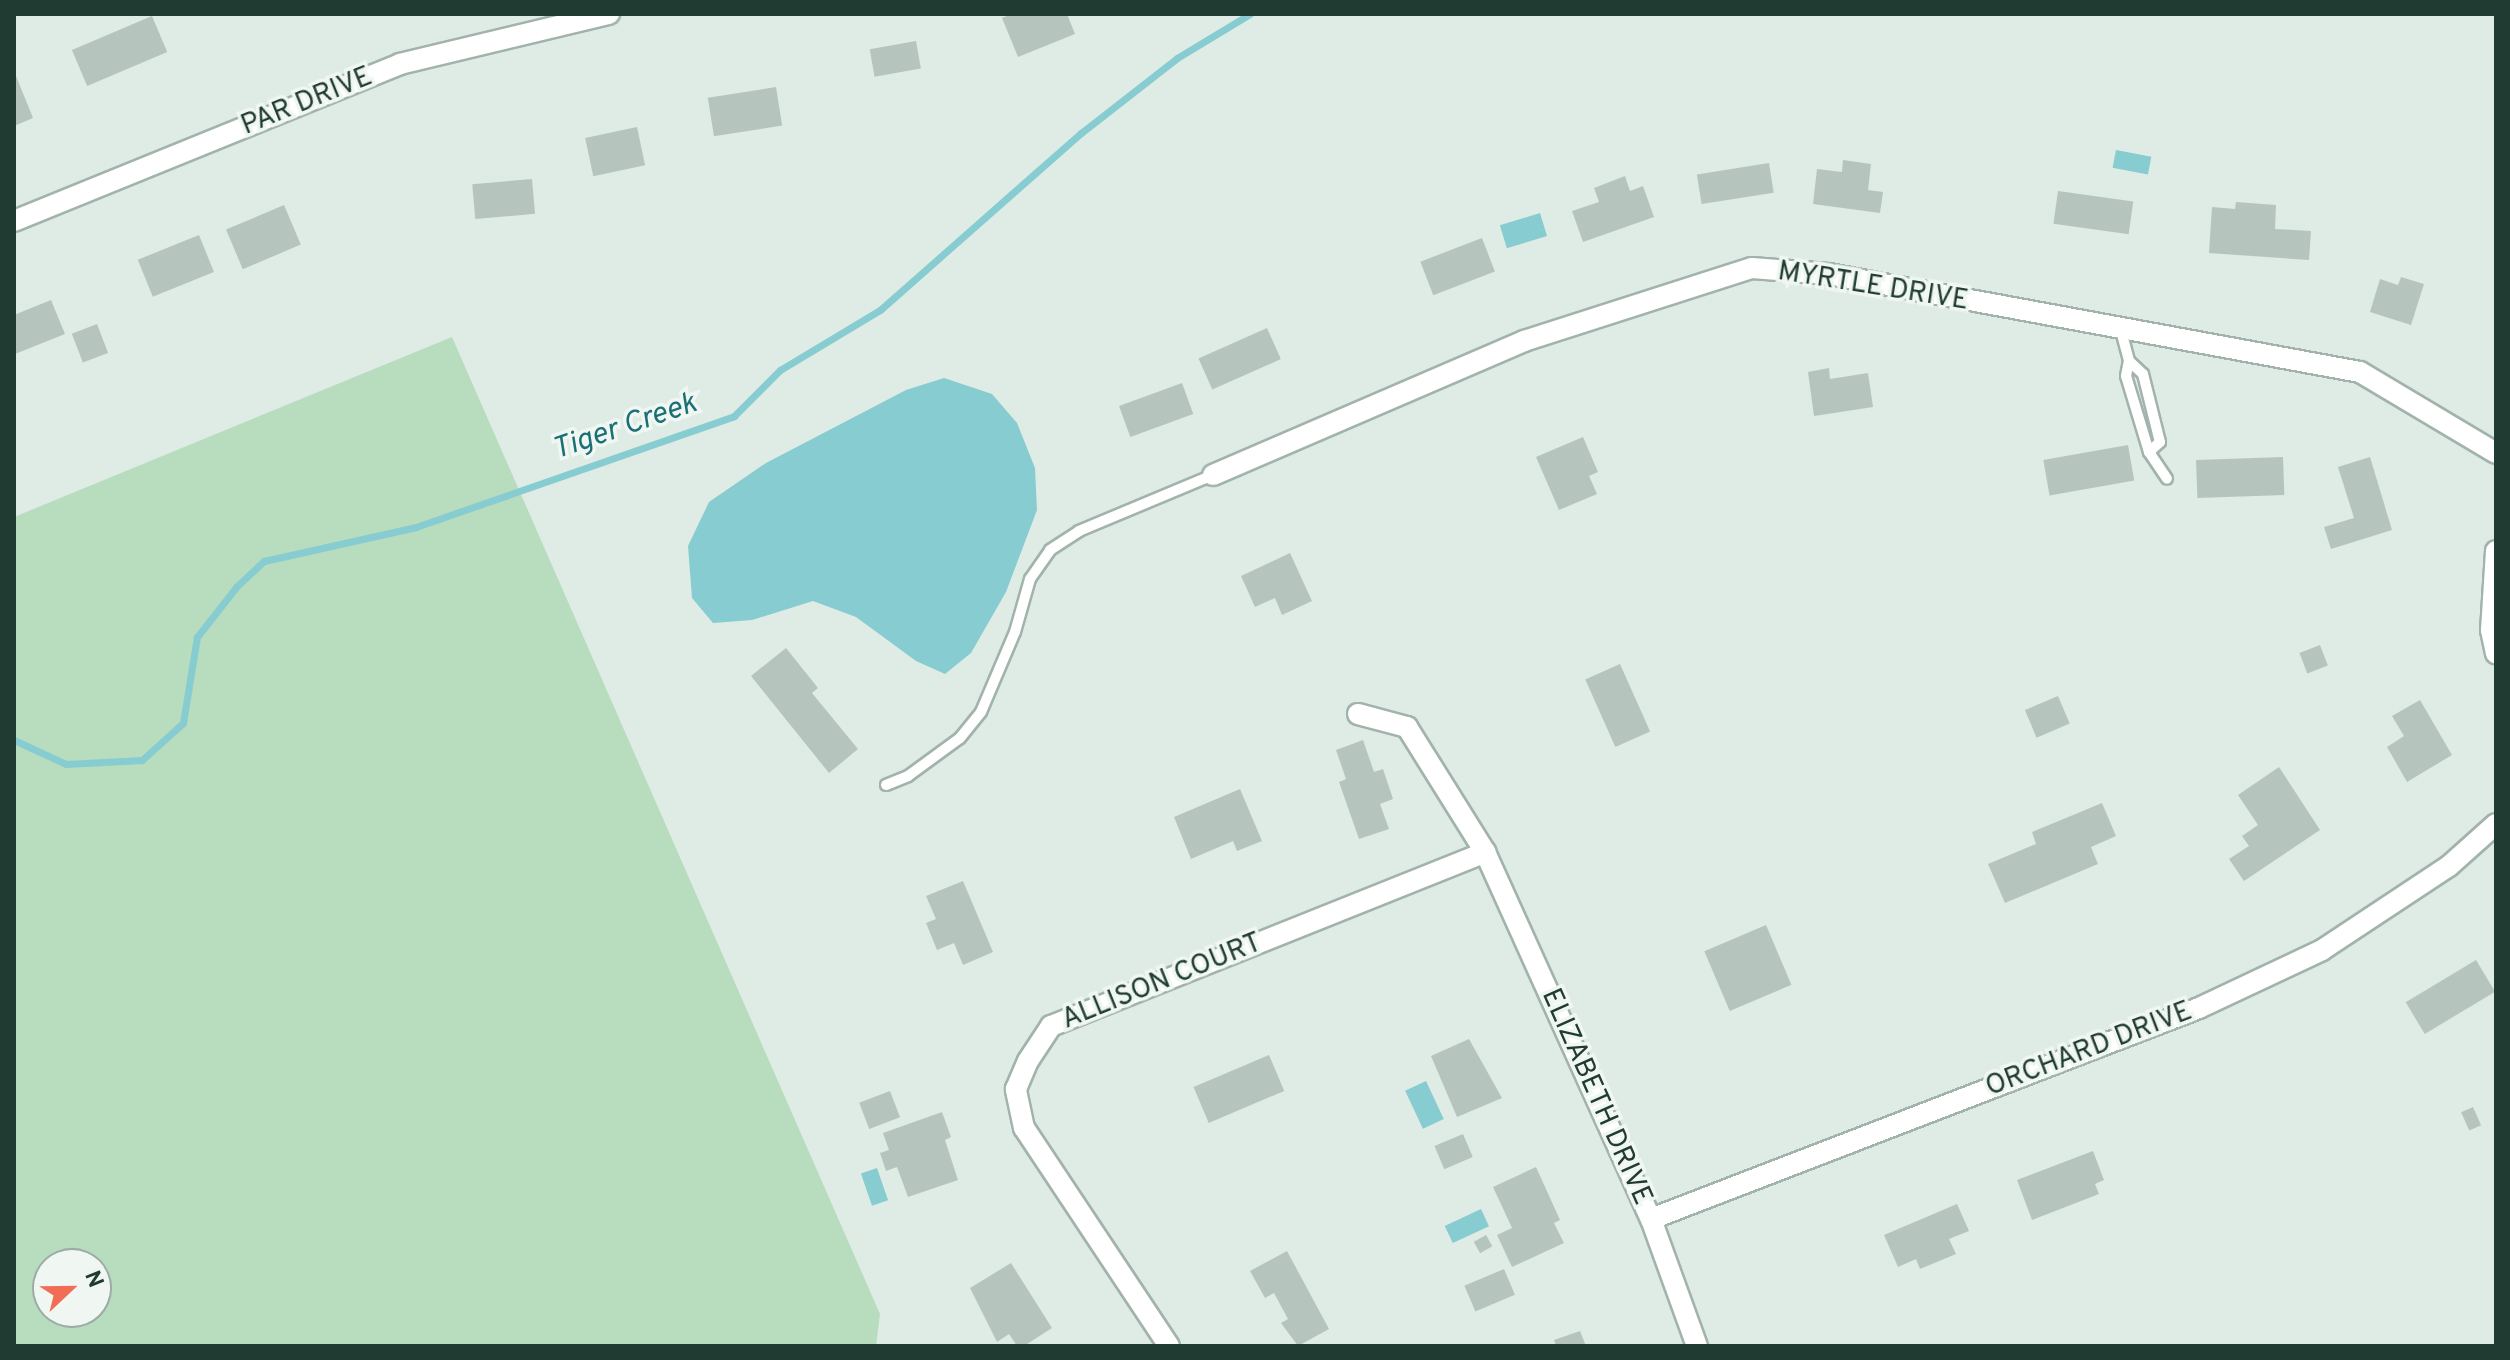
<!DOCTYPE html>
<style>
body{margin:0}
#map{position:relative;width:2510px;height:1360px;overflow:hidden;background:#dfebe5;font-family:Overpass,sans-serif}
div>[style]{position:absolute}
.green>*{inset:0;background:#b8dcbe}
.water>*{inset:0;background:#87ccd0;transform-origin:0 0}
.stream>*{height:7px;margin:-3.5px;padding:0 3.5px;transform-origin:3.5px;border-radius:3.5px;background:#87ccd0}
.building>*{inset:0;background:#b5c5bd;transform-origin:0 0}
.roads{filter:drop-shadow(2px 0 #a2b3ab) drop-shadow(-2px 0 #a2b3ab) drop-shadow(0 2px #a2b3ab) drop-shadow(0 -2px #a2b3ab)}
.lane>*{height:10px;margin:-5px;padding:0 5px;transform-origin:5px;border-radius:5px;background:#fff}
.street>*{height:20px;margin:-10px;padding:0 10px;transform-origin:10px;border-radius:10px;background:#fff}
span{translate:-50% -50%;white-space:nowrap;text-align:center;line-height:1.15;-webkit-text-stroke:7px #f0f7f3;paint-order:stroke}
.street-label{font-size:28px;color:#203b31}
.water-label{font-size:30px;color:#1b7076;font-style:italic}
.frame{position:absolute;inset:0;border:16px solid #203b31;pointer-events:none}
.north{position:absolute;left:32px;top:1248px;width:80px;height:80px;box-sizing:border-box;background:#f0f7f3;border:2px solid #9daca5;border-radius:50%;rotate:68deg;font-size:22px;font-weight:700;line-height:32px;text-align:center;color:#203b31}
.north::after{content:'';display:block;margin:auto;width:28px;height:36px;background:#f26d56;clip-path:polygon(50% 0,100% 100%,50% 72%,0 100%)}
</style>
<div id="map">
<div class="green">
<i style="clip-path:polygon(evenodd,452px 337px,880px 1314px,876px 1346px,14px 1346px,14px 517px,452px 337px,48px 1264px,96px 1264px,96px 1312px,48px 1312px,48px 1264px)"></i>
</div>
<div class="water">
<i style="left:2116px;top:150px;width:36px;height:18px;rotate:11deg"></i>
<i style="left:1540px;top:213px;width:24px;height:42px;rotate:73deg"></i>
<i style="clip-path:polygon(944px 378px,992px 394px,1017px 423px,1035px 468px,1037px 510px,1006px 592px,971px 653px,945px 674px,916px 661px,856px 617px,813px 601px,752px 620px,713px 623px,692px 598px,688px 546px,709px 502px,766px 463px,906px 390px)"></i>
<i style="left:1426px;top:1081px;width:42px;height:23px;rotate:65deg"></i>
<i style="left:877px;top:1168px;width:34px;height:17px;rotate:71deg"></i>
<i style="left:1481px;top:1209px;width:19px;height:40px;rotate:65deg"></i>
</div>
<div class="stream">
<i style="left:14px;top:740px;width:57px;rotate:24.8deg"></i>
<i style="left:66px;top:764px;width:76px;rotate:-3deg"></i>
<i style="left:142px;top:760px;width:55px;rotate:-42.1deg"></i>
<i style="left:183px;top:723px;width:87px;rotate:-80.8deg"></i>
<i style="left:197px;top:637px;width:65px;rotate:-51.9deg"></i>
<i style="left:237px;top:586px;width:37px;rotate:-43deg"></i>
<i style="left:264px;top:561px;width:156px;rotate:-12.6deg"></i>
<i style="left:416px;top:527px;width:337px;rotate:-19.2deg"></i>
<i style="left:734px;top:416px;width:65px;rotate:-45deg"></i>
<i style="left:780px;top:370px;width:117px;rotate:-31deg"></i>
<i style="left:880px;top:310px;width:268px;rotate:-41.4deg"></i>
<i style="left:1081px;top:133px;width:122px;rotate:-38deg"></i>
<i style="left:1177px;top:58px;width:85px;rotate:-31.1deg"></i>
</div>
<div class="building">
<i style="clip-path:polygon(1012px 14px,1067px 14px,1075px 34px,1018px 57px,1002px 18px)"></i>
<i style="left:152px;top:16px;width:39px;height:87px;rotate:67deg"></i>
<i style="left:916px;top:41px;width:28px;height:47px;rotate:80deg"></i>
<i style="clip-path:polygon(14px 71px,33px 118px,14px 126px)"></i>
<i style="left:776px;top:87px;width:39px;height:69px;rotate:81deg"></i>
<i style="left:637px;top:127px;width:39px;height:53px;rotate:78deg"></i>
<i style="clip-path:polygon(1843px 160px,1871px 164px,1868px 190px,1883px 192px,1880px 213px,1813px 204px,1817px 169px,1842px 172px)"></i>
<i style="left:1769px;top:163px;width:30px;height:73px;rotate:81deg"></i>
<i style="clip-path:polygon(1625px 176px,1630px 191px,1643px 186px,1654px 217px,1583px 242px,1572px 211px,1599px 202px,1594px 188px)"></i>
<i style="left:532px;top:179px;width:35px;height:60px;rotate:85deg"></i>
<i style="left:2058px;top:191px;width:76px;height:33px;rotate:8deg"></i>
<i style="clip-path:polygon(2236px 202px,2276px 205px,2275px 229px,2311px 231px,2309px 260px,2209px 253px,2212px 207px,2235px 209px)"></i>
<i style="left:284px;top:205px;width:43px;height:63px;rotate:67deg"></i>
<i style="left:199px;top:235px;width:40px;height:66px;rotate:68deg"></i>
<i style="left:1482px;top:238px;width:36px;height:66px;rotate:69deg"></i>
<i style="clip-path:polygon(2401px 277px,2424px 284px,2411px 325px,2370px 312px,2380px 279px,2398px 285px)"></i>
<i style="clip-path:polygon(51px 300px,65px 334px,15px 354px,14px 315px)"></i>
<i style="left:97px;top:324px;width:31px;height:27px;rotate:69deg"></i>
<i style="left:1267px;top:328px;width:34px;height:75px;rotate:66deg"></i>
<i style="clip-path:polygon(1829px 368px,1830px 379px,1868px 373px,1873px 407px,1814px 416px,1808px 372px)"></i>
<i style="left:1182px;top:383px;width:33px;height:67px;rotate:70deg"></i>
<i style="clip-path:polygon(1583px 437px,1598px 472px,1589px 476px,1597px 494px,1559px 510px,1536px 457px)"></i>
<i style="left:2128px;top:445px;width:36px;height:86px;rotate:80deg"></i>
<i style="left:2283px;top:457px;width:38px;height:87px;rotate:88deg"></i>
<i style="clip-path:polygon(2370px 457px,2392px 530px,2331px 549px,2324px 527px,2354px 518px,2338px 467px)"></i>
<i style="clip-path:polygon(1290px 553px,1312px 601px,1282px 615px,1275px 598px,1255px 607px,1241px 576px)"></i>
<i style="left:2320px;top:645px;width:22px;height:22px;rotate:69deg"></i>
<i style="clip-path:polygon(786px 648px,818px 688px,812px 693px,858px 749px,829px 773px,751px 676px)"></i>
<i style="left:1620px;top:664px;width:74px;height:38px;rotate:66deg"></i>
<i style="left:2058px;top:696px;width:30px;height:36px;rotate:67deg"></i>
<i style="clip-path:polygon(2420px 700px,2452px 755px,2407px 782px,2387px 747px,2404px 736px,2392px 716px)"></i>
<i style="clip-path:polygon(1363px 740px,1374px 772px,1383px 769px,1393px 799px,1380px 804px,1389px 829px,1359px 839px,1339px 782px,1346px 779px,1336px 750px)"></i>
<i style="clip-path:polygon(2279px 767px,2320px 830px,2244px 881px,2229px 859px,2249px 846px,2242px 836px,2258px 825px,2238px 795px)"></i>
<i style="clip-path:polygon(1240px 789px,1262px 841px,1237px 851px,1233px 841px,1191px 859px,1174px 817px)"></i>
<i style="clip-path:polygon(2102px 803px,2116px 836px,2091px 847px,2098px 864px,2005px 903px,1988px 864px,2036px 844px,2032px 832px)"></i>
<i style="clip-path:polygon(963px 881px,993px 952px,963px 965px,954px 943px,937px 950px,926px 923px,936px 919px,926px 896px)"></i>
<i style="left:1766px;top:925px;width:65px;height:67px;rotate:67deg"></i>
<i style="left:2476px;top:960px;width:37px;height:82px;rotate:59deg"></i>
<i style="clip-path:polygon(1469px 1039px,1502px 1098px,1457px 1117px,1431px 1056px)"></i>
<i style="left:1269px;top:1055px;width:39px;height:82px;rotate:67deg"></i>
<i style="left:890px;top:1091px;width:28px;height:33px;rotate:69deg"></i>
<i style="left:2473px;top:1107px;width:20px;height:13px;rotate:66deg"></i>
<i style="clip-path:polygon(942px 1112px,951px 1137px,945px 1140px,958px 1180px,908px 1197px,897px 1167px,886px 1171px,880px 1153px,889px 1150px,883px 1133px)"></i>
<i style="left:1463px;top:1134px;width:25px;height:31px;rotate:67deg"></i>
<i style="clip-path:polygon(2093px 1151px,2104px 1180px,2095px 1184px,2099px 1194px,2032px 1220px,2017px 1180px)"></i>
<i style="clip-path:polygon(1536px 1167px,1560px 1220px,1554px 1223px,1564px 1243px,1512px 1267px,1497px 1235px,1512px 1228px,1493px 1187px)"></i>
<i style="clip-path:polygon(1957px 1204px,1969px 1231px,1949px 1239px,1956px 1254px,1920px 1269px,1916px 1259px,1898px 1267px,1884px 1235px)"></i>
<i style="left:1486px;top:1235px;width:13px;height:14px;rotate:61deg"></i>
<i style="clip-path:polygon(1287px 1251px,1329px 1329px,1298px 1346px,1281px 1323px,1288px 1319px,1274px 1293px,1265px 1298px,1250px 1271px)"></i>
<i style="clip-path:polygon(1011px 1263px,1052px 1328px,1024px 1346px,1017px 1346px,1009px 1334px,997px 1342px,970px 1288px)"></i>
<i style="left:1504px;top:1269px;width:28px;height:43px;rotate:67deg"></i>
<i style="clip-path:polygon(1580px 1331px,1586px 1346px,1556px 1346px,1554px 1340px)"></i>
</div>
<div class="roads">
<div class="lane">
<i style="left:2120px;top:327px;width:35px;rotate:75deg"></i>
<i style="left:2129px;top:361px;width:19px;rotate:43deg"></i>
<i style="left:2143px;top:374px;width:70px;rotate:76deg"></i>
<i style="left:2160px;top:442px;width:15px;rotate:138deg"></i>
<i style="left:2149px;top:452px;width:79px;rotate:-106.8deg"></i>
<i style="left:2126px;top:376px;width:15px;rotate:-79deg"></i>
<i style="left:2149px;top:452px;width:32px;rotate:56deg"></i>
<i style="left:886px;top:785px;width:24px;rotate:-22deg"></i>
<i style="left:908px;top:776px;width:64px;rotate:-36.2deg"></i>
<i style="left:960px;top:738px;width:33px;rotate:-51deg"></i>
<i style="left:981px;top:712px;width:87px;rotate:-67deg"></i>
<i style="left:1015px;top:632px;width:55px;rotate:-74.2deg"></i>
<i style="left:1030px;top:579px;width:35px;rotate:-55deg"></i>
<i style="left:1050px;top:550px;width:35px;rotate:-33deg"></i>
<i style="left:1079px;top:531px;width:145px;rotate:-22.7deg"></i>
</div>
<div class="street">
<i style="left:14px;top:221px;width:417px;rotate:-22.1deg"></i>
<i style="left:400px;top:64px;width:215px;rotate:-13.5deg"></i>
<i style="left:1213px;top:475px;width:339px;rotate:-23.3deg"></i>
<i style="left:1524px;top:341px;width:239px;rotate:-17.8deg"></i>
<i style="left:1752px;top:268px;width:77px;rotate:4.5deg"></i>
<i style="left:1829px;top:274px;width:540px;rotate:10.46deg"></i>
<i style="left:2360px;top:372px;width:158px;rotate:30.8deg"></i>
<i style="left:2496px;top:551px;width:79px;rotate:93.6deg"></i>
<i style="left:2491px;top:630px;width:24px;rotate:78deg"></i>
<i style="left:1358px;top:714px;width:51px;rotate:14.9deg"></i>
<i style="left:1407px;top:727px;width:147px;rotate:58deg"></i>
<i style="left:1485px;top:852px;width:403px;rotate:65.7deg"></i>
<i style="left:1651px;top:1219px;width:135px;rotate:70.1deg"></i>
<i style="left:1651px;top:1219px;width:587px;rotate:-21.06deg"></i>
<i style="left:2199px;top:1008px;width:136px;rotate:-25.2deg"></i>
<i style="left:2322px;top:950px;width:152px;rotate:-33.5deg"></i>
<i style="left:2449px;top:866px;width:63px;rotate:-41.8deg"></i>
<i style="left:1169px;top:1346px;width:262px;rotate:-123.6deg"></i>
<i style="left:1024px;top:1128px;width:40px;rotate:-102deg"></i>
<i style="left:1016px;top:1089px;width:30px;rotate:-67deg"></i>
<i style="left:1028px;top:1061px;width:42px;rotate:-56.7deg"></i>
<i style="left:1051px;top:1026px;width:468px;rotate:-21.8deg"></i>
</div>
</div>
<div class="street-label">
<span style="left:307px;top:102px;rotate:-22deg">PAR DRIVE</span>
<span style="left:1873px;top:287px;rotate:9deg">MYRTLE DRIVE</span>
<span style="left:1162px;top:982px;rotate:-22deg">ALLISON COURT</span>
<span style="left:2089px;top:1050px;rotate:-21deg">ORCHARD DRIVE</span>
<span style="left:1596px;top:1097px;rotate:66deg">ELIZABETH DRIVE</span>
</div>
<div class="water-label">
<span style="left:625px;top:428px;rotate:-19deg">Tiger Creek</span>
</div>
<div class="frame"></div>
<div class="north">N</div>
</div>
